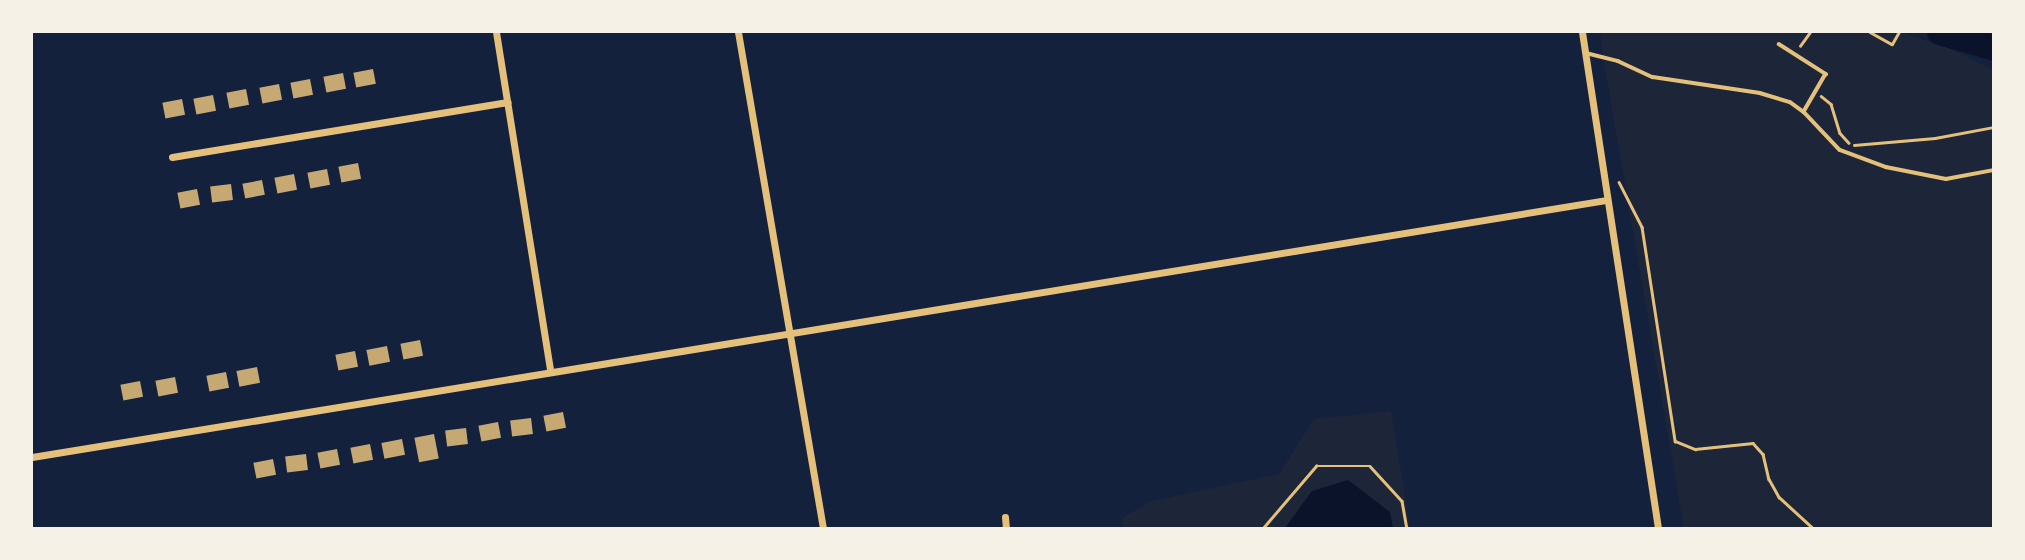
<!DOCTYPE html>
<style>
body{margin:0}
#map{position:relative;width:2025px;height:560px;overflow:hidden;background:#14213d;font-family:Rubik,sans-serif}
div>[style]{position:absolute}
.green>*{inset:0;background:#1d2539}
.water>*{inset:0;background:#0b132b}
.river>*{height:26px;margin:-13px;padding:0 13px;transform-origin:13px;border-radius:13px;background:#0b132b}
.building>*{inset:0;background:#c6a872;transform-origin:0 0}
.path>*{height:2.5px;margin:-1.25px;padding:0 1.25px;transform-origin:1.25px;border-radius:1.25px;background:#e5c07b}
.service>*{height:3.5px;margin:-1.75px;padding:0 1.75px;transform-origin:1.75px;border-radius:1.75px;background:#e5c07b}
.minor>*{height:7px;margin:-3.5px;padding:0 3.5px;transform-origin:3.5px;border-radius:3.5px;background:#e5c07b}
span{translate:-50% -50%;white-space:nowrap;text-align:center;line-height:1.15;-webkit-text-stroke:5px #f6f1e7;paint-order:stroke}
.frame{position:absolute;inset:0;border:33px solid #f6f1e7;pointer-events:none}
</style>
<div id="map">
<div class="green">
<i style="clip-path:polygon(1604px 32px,1901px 32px,1953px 50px,1993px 70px,1993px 528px,1684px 528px,1605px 68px,1600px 35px)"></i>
<i style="clip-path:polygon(1391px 411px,1410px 528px,1124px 528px,1122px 518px,1152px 501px,1279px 474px,1314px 419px)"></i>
</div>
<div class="water">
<i style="clip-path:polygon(1348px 480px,1390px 512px,1393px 528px,1285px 528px,1312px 491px)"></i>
</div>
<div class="river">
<i style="left:1940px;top:32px;width:56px;rotate:16.5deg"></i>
</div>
<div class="building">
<i style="left:373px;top:69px;width:15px;height:20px;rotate:79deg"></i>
<i style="left:343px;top:73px;width:16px;height:20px;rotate:79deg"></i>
<i style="left:310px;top:79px;width:16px;height:20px;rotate:79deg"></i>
<i style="left:279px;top:84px;width:16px;height:20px;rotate:79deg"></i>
<i style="left:246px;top:89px;width:16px;height:20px;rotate:79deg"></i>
<i style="left:213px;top:95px;width:16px;height:20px;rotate:79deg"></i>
<i style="left:182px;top:99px;width:16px;height:20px;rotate:79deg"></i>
<i style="left:358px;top:163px;width:16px;height:20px;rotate:79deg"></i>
<i style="left:327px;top:169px;width:16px;height:20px;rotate:79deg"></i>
<i style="left:294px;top:174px;width:16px;height:20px;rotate:79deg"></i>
<i style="left:262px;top:180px;width:15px;height:20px;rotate:79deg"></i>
<i style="left:231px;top:184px;width:16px;height:21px;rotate:83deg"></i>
<i style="left:197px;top:189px;width:16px;height:20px;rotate:79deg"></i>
<i style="left:420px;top:340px;width:16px;height:20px;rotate:79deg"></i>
<i style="left:387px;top:346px;width:16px;height:21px;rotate:79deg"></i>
<i style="left:355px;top:351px;width:16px;height:20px;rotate:79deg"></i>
<i style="left:257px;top:367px;width:16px;height:21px;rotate:79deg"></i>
<i style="left:226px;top:372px;width:16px;height:20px;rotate:79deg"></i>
<i style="left:175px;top:377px;width:16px;height:20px;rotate:79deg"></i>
<i style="left:140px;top:381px;width:16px;height:20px;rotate:79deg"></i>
<i style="left:563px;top:412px;width:16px;height:20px;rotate:79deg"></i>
<i style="left:531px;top:418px;width:16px;height:21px;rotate:83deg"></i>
<i style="left:498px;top:422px;width:16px;height:20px;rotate:79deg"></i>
<i style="left:466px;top:428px;width:16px;height:21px;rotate:83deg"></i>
<i style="left:434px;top:434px;width:25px;height:20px;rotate:79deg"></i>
<i style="left:402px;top:439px;width:16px;height:21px;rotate:79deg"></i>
<i style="left:370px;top:444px;width:16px;height:20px;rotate:79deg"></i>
<i style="left:337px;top:449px;width:16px;height:20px;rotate:79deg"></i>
<i style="left:306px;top:454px;width:16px;height:21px;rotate:83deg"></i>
<i style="left:273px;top:459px;width:16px;height:20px;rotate:79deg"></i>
</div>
<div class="path">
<i style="left:1870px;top:32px;width:25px;rotate:29deg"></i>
<i style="left:1892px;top:44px;width:14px;rotate:-60deg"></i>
<i style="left:1800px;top:46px;width:17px;rotate:-54deg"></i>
<i style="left:1821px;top:96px;width:13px;rotate:39deg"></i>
<i style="left:1831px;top:104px;width:30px;rotate:73deg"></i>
<i style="left:1840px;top:133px;width:13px;rotate:48deg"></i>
<i style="left:1854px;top:145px;width:81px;rotate:-4.9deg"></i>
<i style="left:1935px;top:138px;width:60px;rotate:-10.6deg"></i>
<i style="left:1619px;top:182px;width:51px;rotate:62.9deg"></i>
<i style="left:1642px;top:227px;width:217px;rotate:81.2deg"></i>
<i style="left:1675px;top:441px;width:22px;rotate:22deg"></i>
<i style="left:1695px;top:449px;width:58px;rotate:-5.9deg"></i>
<i style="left:1753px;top:443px;width:15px;rotate:48deg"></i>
<i style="left:1763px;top:454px;width:26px;rotate:77deg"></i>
<i style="left:1769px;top:479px;width:21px;rotate:61deg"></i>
<i style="left:1779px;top:497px;width:46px;rotate:42.4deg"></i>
<i style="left:1263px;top:528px;width:82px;rotate:-49.5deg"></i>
<i style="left:1316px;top:466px;width:54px"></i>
<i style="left:1370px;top:466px;width:47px;rotate:47.6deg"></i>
<i style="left:1402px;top:501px;width:27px;rotate:80deg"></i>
</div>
<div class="service">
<i style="left:1779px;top:44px;width:56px;rotate:32.6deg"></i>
<i style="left:1826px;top:74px;width:44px;rotate:120.1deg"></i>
<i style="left:1586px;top:53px;width:33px;rotate:14deg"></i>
<i style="left:1618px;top:61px;width:38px;rotate:25deg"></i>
<i style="left:1653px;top:77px;width:108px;rotate:8.5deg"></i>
<i style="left:1760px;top:93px;width:31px;rotate:17deg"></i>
<i style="left:1790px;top:102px;width:17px;rotate:36deg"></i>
<i style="left:1804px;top:112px;width:52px;rotate:46.5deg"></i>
<i style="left:1840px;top:150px;width:49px;rotate:20.3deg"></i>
<i style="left:1886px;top:167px;width:61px;rotate:11.3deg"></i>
<i style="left:1946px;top:179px;width:49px;rotate:-10.6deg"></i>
</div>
<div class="minor">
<i style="left:496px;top:32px;width:343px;rotate:80.9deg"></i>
<i style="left:738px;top:32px;width:503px;rotate:80.28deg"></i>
<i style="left:1582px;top:32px;width:502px;rotate:81.29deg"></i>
<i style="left:172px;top:157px;width:340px;rotate:-9.3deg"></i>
<i style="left:32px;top:457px;width:1596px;rotate:-9.27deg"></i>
<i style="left:1005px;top:517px;width:11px;rotate:85deg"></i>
</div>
<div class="frame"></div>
</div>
